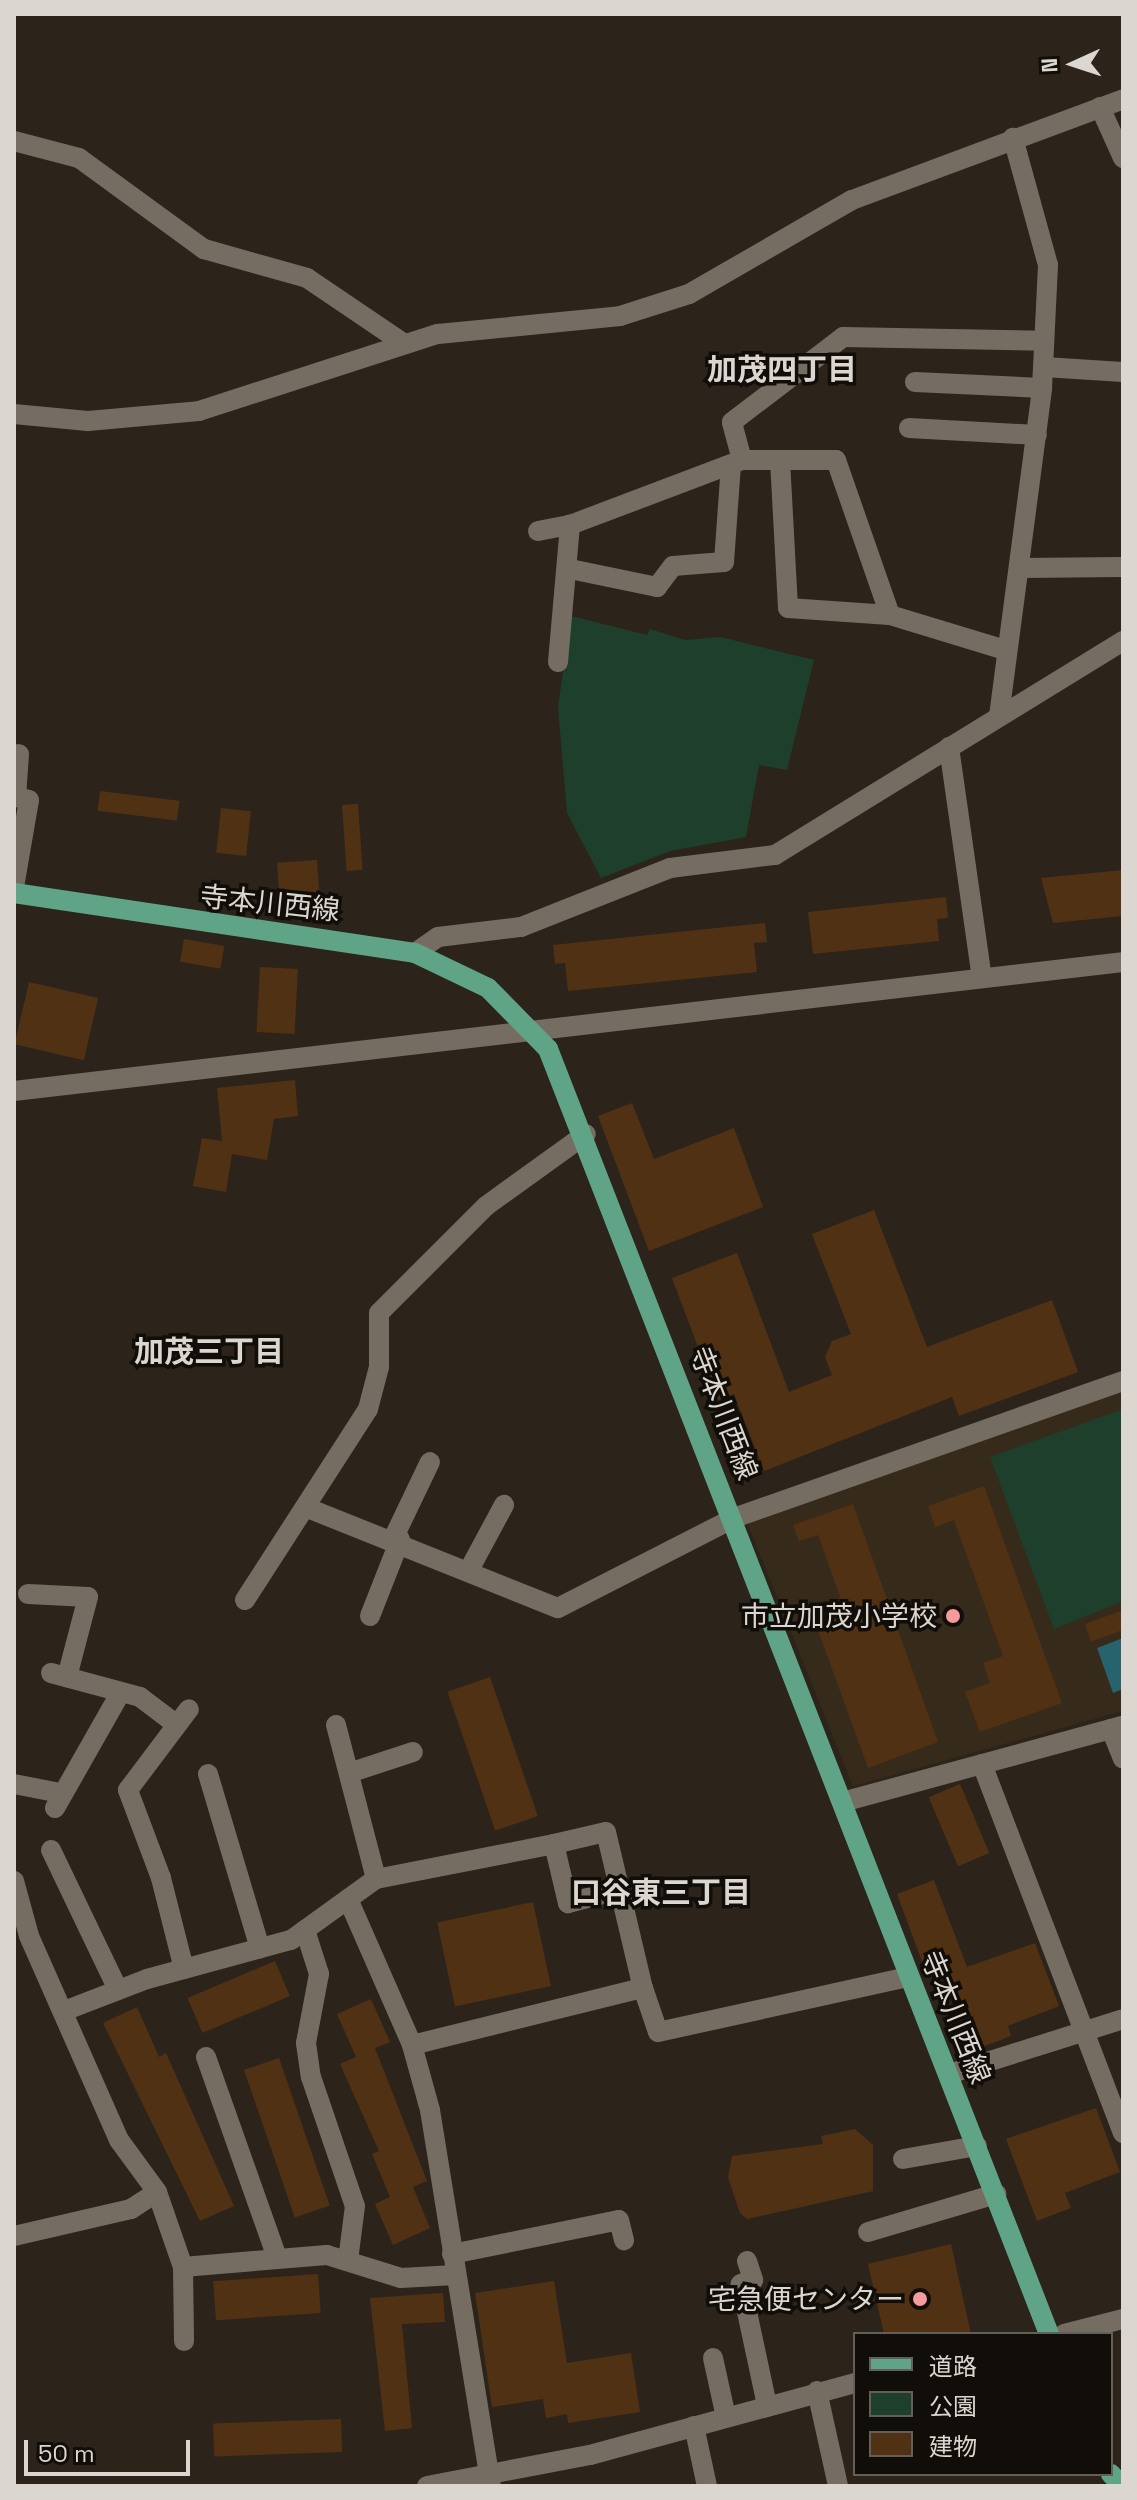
<!DOCTYPE html>
<meta charset="utf-8">
<style>
body{margin:0}
#map{position:relative;width:1137px;height:2500px;overflow:hidden;background:#2c241a;font-family:"Space Grotesk","Noto Sans JP",sans-serif}
div>[style]{position:absolute}
.built>*{inset:0;background:#362a1b}
.green>*{inset:0;background:#1e3f2c}
.water>*{inset:0;background:#27636d}
.building>*{inset:0;background:#513113;transform-origin:0 0}
.minor>*{height:20px;margin:-10px;padding:0 10px;transform-origin:10px;border-radius:10px;background:#766d62}
.major>*{height:20px;margin:-10px;padding:0 10px;transform-origin:10px;border-radius:10px;background:#60a488}
.dots>*{width:22px;height:22px;translate:-50% -50%;box-sizing:border-box;border:4px solid #110e09;border-radius:50%}
span{translate:-50% -50%;white-space:nowrap;text-align:center;line-height:1.15;-webkit-text-stroke:7px #110e09;paint-order:stroke}
.street-label{font-size:28px;color:#dbd6cf}
.poi-label{font-size:28px;color:#dbd6cf}
.right{translate:-100% -50%;text-align:right}
.neighbourhood-label{font-size:30px;color:#dbd6cf;font-weight:700}
.frame{position:absolute;inset:0;border:16px solid #dbd6cf;pointer-events:none}
.legend{position:absolute;left:853px;top:2332px;width:260px;height:144px;box-sizing:border-box;background:#110e09;border:2px solid #625e58;margin:0;padding:10px 14px;list-style:none;font-size:24px;color:#dbd6cf}
.legend li{display:flex;align-items:center;gap:16px;height:40px}
.legend b{width:40px;border:2px solid #625e58}
.north{position:absolute;left:1033px;top:24px;width:80px;height:80px;-webkit-text-stroke:6px #110e09;paint-order:stroke;rotate:267deg;font-size:22px;font-weight:700;line-height:32px;text-align:center;color:#dbd6cf}
.north::after{content:'';display:block;margin:auto;width:28px;height:36px;background:#dbd6cf;clip-path:polygon(50% 0,100% 100%,50% 72%,0 100%)}
.scale{position:absolute;left:24px;top:2440px;width:166px;height:36px;box-sizing:border-box;border:4px solid #dbd6cf;border-top:0;padding-left:10px;font-size:24px;line-height:28px;white-space:nowrap;color:#dbd6cf;-webkit-text-stroke:6px #110e09;paint-order:stroke}
</style>
<div id="map">
<div class="built">
<i style="clip-path:polygon(1123px 1388px,1123px 1711px,853px 1786px,747px 1522px)"></i>
</div>
<div class="green">
<i style="clip-path:polygon(571px 616px,647px 635px,650px 629px,685px 640px,721px 637px,814px 660px,787px 770px,759px 765px,746px 837px,670px 851px,601px 878px,567px 813px,558px 707px)"></i>
<i style="clip-path:polygon(1123px 1409px,1123px 1601px,1054px 1629px,990px 1457px)"></i>
</div>
<div class="water">
<i style="clip-path:polygon(1123px 1638px,1123px 1689px,1113px 1693px,1097px 1648px)"></i>
</div>
<div class="building">
<i style="left:100px;top:791px;width:80px;height:20px;rotate:7deg"></i>
<i style="left:358px;top:804px;width:66px;height:16px;rotate:86deg"></i>
<i style="left:221px;top:808px;width:30px;height:45px;rotate:6deg"></i>
<i style="left:317px;top:860px;width:49px;height:40px;rotate:86deg"></i>
<i style="clip-path:polygon(1123px 870px,1123px 916px,1053px 923px,1041px 878px)"></i>
<i style="clip-path:polygon(946px 897px,948px 918px,937px 919px,939px 941px,813px 954px,808px 912px)"></i>
<i style="clip-path:polygon(765px 923px,767px 942px,754px 943px,757px 972px,568px 991px,565px 963px,555px 964px,553px 945px)"></i>
<i style="left:184px;top:939px;width:41px;height:23px;rotate:10deg"></i>
<i style="left:260px;top:967px;width:38px;height:65px;rotate:3deg"></i>
<i style="left:29px;top:982px;width:71px;height:64px;rotate:13deg"></i>
<i style="clip-path:polygon(295px 1080px,298px 1116px,274px 1119px,267px 1160px,232px 1154px,226px 1192px,193px 1186px,202px 1138px,222px 1141px,217px 1088px)"></i>
<i style="clip-path:polygon(632px 1103px,654px 1159px,734px 1128px,763px 1207px,649px 1251px,598px 1116px)"></i>
<i style="clip-path:polygon(874px 1210px,927px 1347px,1052px 1300px,1078px 1372px,959px 1416px,952px 1397px,764px 1471px,734px 1394px,718px 1400px,672px 1278px,737px 1253px,789px 1392px,832px 1375px,825px 1357px,832px 1341px,851px 1334px,812px 1234px)"></i>
<i style="clip-path:polygon(984px 1486px,1062px 1703px,980px 1732px,965px 1692px,990px 1683px,983px 1663px,1003px 1656px,954px 1520px,935px 1527px,928px 1506px)"></i>
<i style="clip-path:polygon(853px 1504px,938px 1742px,868px 1768px,815px 1622px,845px 1611px,818px 1535px,799px 1541px,793px 1525px)"></i>
<i style="clip-path:polygon(1123px 1610px,1123px 1630px,1091px 1642px,1085px 1624px)"></i>
<i style="left:490px;top:1677px;width:147px;height:45px;rotate:71deg"></i>
<i style="left:960px;top:1784px;width:75px;height:34px;rotate:67deg"></i>
<i style="clip-path:polygon(934px 1880px,967px 1967px,1035px 1943px,1059px 2006px,1008px 2026px,1011px 2036px,977px 2049px,946px 1966px,930px 1972px,923px 1964px,897px 1894px)"></i>
<i style="left:533px;top:1902px;width:86px;height:98px;rotate:78deg"></i>
<i style="left:275px;top:1961px;width:38px;height:95px;rotate:67deg"></i>
<i style="clip-path:polygon(371px 1999px,390px 2042px,375px 2048px,427px 2181px,413px 2187px,430px 2228px,393px 2245px,375px 2204px,390px 2197px,372px 2154px,379px 2151px,340px 2064px,356px 2057px,337px 2014px)"></i>
<i style="clip-path:polygon(137px 2007px,159px 2057px,166px 2053px,234px 2206px,200px 2221px,103px 2023px)"></i>
<i style="left:279px;top:2058px;width:156px;height:37px;rotate:71deg"></i>
<i style="clip-path:polygon(1096px 2108px,1120px 2172px,1065px 2193px,1071px 2208px,1037px 2221px,1006px 2139px)"></i>
<i style="clip-path:polygon(855px 2129px,873px 2145px,873px 2191px,747px 2219px,740px 2213px,728px 2177px,732px 2156px,823px 2144px,821px 2136px)"></i>
<i style="clip-path:polygon(951px 2244px,971px 2334px,884px 2334px,868px 2264px)"></i>
<i style="left:318px;top:2274px;width:39px;height:105px;rotate:86deg"></i>
<i style="clip-path:polygon(554px 2281px,567px 2363px,631px 2353px,640px 2412px,568px 2423px,567px 2414px,546px 2418px,543px 2399px,492px 2407px,475px 2293px)"></i>
<i style="clip-path:polygon(443px 2293px,445px 2322px,402px 2324px,412px 2428px,385px 2431px,370px 2298px)"></i>
<i style="left:341px;top:2419px;width:33px;height:128px;rotate:88deg"></i>
</div>
<div class="minor">
<i style="left:1100px;top:107px;width:56px;rotate:65.7deg"></i>
<i style="left:14px;top:141px;width:67px;rotate:14.7deg"></i>
<i style="left:79px;top:158px;width:155px;rotate:36.1deg"></i>
<i style="left:204px;top:249px;width:107px;rotate:15.7deg"></i>
<i style="left:307px;top:278px;width:116px;rotate:34.1deg"></i>
<i style="left:1044px;top:367px;width:79px;rotate:3.6deg"></i>
<i style="left:915px;top:382px;width:127px;rotate:2.7deg"></i>
<i style="left:14px;top:414px;width:74px;rotate:5.4deg"></i>
<i style="left:88px;top:421px;width:111px;rotate:-5.1deg"></i>
<i style="left:199px;top:411px;width:251px;rotate:-17.9deg"></i>
<i style="left:438px;top:334px;width:183px;rotate:-5.6deg"></i>
<i style="left:620px;top:316px;width:72px;rotate:-17.7deg"></i>
<i style="left:689px;top:294px;width:188px;rotate:-30deg"></i>
<i style="left:852px;top:200px;width:289px;rotate:-20.4deg"></i>
<i style="left:909px;top:428px;width:128px;rotate:3.1deg"></i>
<i style="left:742px;top:460px;width:39px;rotate:-105deg"></i>
<i style="left:732px;top:422px;width:140px;rotate:-37.4deg"></i>
<i style="left:843px;top:337px;width:201px;rotate:1.1deg"></i>
<i style="left:780px;top:460px;width:148px;rotate:86.9deg"></i>
<i style="left:788px;top:608px;width:102px;rotate:3.9deg"></i>
<i style="left:890px;top:615px;width:120px;rotate:16.9deg"></i>
<i style="left:538px;top:531px;width:33px;rotate:-11deg"></i>
<i style="left:1022px;top:568px;width:101px;rotate:-0.6deg"></i>
<i style="left:570px;top:569px;width:89px;rotate:11.7deg"></i>
<i style="left:657px;top:587px;width:26px;rotate:-53deg"></i>
<i style="left:673px;top:566px;width:51px;rotate:-4.5deg"></i>
<i style="left:724px;top:562px;width:97px;rotate:-85.9deg"></i>
<i style="left:558px;top:662px;width:138px;rotate:-85deg"></i>
<i style="left:570px;top:525px;width:184px;rotate:-20.7deg"></i>
<i style="left:742px;top:460px;width:94px"></i>
<i style="left:836px;top:460px;width:164px;rotate:70.8deg"></i>
<i style="left:999px;top:716px;width:331px;rotate:-82.5deg"></i>
<i style="left:1042px;top:388px;width:123px;rotate:-87.2deg"></i>
<i style="left:1048px;top:265px;width:132px;rotate:-105.4deg"></i>
<i style="left:949px;top:747px;width:233px;rotate:81.9deg"></i>
<i style="left:14px;top:887px;width:88px;rotate:-80.2deg"></i>
<i style="left:29px;top:800px;width:13px;rotate:-167deg"></i>
<i style="left:16px;top:797px;width:43px;rotate:-86deg"></i>
<i style="left:415px;top:953px;width:28px;rotate:-35deg"></i>
<i style="left:438px;top:937px;width:84px;rotate:-6.9deg"></i>
<i style="left:521px;top:927px;width:160px;rotate:-21.6deg"></i>
<i style="left:670px;top:868px;width:106px;rotate:-7.1deg"></i>
<i style="left:775px;top:855px;width:409px;rotate:-31.6deg"></i>
<i style="left:14px;top:1091px;width:1116px;rotate:-6.63deg"></i>
<i style="left:310px;top:1509px;width:267px;rotate:21.8deg"></i>
<i style="left:558px;top:1608px;width:198px;rotate:-27.1deg"></i>
<i style="left:734px;top:1518px;width:412px;rotate:-19.4deg"></i>
<i style="left:394px;top:1537px;width:83px;rotate:-64.4deg"></i>
<i style="left:469px;top:1570px;width:74px;rotate:-61.7deg"></i>
<i style="left:28px;top:1594px;width:60px;rotate:2.9deg"></i>
<i style="left:88px;top:1597px;width:83px;rotate:104.7deg"></i>
<i style="left:245px;top:1600px;width:227px;rotate:-57.2deg"></i>
<i style="left:368px;top:1409px;width:43px;rotate:-75.3deg"></i>
<i style="left:379px;top:1367px;width:54px;rotate:-90deg"></i>
<i style="left:379px;top:1313px;width:151px;rotate:-45deg"></i>
<i style="left:486px;top:1206px;width:123px;rotate:-35.8deg"></i>
<i style="left:370px;top:1616px;width:82px;rotate:-68.5deg"></i>
<i style="left:51px;top:1673px;width:92px;rotate:15.1deg"></i>
<i style="left:140px;top:1697px;width:46px;rotate:37.1deg"></i>
<i style="left:336px;top:1725px;width:159px;rotate:75.4deg"></i>
<i style="left:1111px;top:1729px;width:32px;rotate:68deg"></i>
<i style="left:982px;top:1764px;width:395px;rotate:69.1deg"></i>
<i style="left:352px;top:1772px;width:64px;rotate:-18.2deg"></i>
<i style="left:208px;top:1774px;width:182px;rotate:73.4deg"></i>
<i style="left:14px;top:1784px;width:47px;rotate:11.1deg"></i>
<i style="left:846px;top:1801px;width:287px;rotate:-15.2deg"></i>
<i style="left:55px;top:1808px;width:133px;rotate:-60.4deg"></i>
<i style="left:554px;top:1844px;width:53px;rotate:-13deg"></i>
<i style="left:606px;top:1832px;width:160px;rotate:76.7deg"></i>
<i style="left:51px;top:1850px;width:155px;rotate:64.4deg"></i>
<i style="left:14px;top:1881px;width:57px;rotate:74.7deg"></i>
<i style="left:29px;top:1936px;width:223px;rotate:66.2deg"></i>
<i style="left:119px;top:2140px;width:64px;rotate:53.8deg"></i>
<i style="left:157px;top:2192px;width:79px;rotate:70.9deg"></i>
<i style="left:183px;top:2267px;width:144px;rotate:-4.8deg"></i>
<i style="left:327px;top:2255px;width:77px;rotate:17.3deg"></i>
<i style="left:401px;top:2278px;width:54px;rotate:-3.2deg"></i>
<i style="left:348px;top:1899px;width:159px;rotate:66.3deg"></i>
<i style="left:412px;top:2045px;width:67px;rotate:74.5deg"></i>
<i style="left:430px;top:2110px;width:381px;rotate:80.8deg"></i>
<i style="left:305px;top:1930px;width:46px;rotate:72.3deg"></i>
<i style="left:319px;top:1974px;width:70px;rotate:100.7deg"></i>
<i style="left:306px;top:2043px;width:34px;rotate:82deg"></i>
<i style="left:311px;top:2077px;width:136px;rotate:71.2deg"></i>
<i style="left:355px;top:2206px;width:55px;rotate:97.3deg"></i>
<i style="left:184px;top:1969px;width:94px;rotate:-104.2deg"></i>
<i style="left:161px;top:1878px;width:94px;rotate:-110.6deg"></i>
<i style="left:128px;top:1790px;width:101px;rotate:-53deg"></i>
<i style="left:64px;top:2011px;width:89px;rotate:-21.1deg"></i>
<i style="left:147px;top:1979px;width:149px;rotate:-15.2deg"></i>
<i style="left:291px;top:1940px;width:105px;rotate:-35.7deg"></i>
<i style="left:376px;top:1879px;width:181px;rotate:-11.1deg"></i>
<i style="left:554px;top:1844px;width:61px;rotate:76.7deg"></i>
<i style="left:568px;top:1903px;width:49px;rotate:-14.3deg"></i>
<i style="left:412px;top:2045px;width:238px;rotate:-13.9deg"></i>
<i style="left:643px;top:1988px;width:46px;rotate:71.2deg"></i>
<i style="left:658px;top:2032px;width:257px;rotate:-12.4deg"></i>
<i style="left:206px;top:2057px;width:212px;rotate:70.5deg"></i>
<i style="left:949px;top:2074px;width:182px;rotate:-17.5deg"></i>
<i style="left:903px;top:2159px;width:75px;rotate:-10deg"></i>
<i style="left:868px;top:2232px;width:134px;rotate:-16.5deg"></i>
<i style="left:14px;top:2236px;width:120px;rotate:-13deg"></i>
<i style="left:131px;top:2209px;width:31px;rotate:-33deg"></i>
<i style="left:452px;top:2254px;width:170px;rotate:-11.5deg"></i>
<i style="left:619px;top:2220px;width:21px;rotate:76deg"></i>
<i style="left:747px;top:2261px;width:20px;rotate:72deg"></i>
<i style="left:753px;top:2280px;width:13px;rotate:162deg"></i>
<i style="left:741px;top:2284px;width:124px;rotate:77.9deg"></i>
<i style="left:183px;top:2267px;width:74px;rotate:89.2deg"></i>
<i style="left:1064px;top:2334px;width:61px;rotate:-14.3deg"></i>
<i style="left:713px;top:2358px;width:60px;rotate:77.6deg"></i>
<i style="left:817px;top:2391px;width:97px;rotate:77.5deg"></i>
<i style="left:694px;top:2426px;width:61px;rotate:77.8deg"></i>
<i style="left:427px;top:2486px;width:166px;rotate:-10.8deg"></i>
<i style="left:590px;top:2455px;width:275px;rotate:-15.2deg"></i>
</div>
<div class="major">
<i style="left:14px;top:893px;width:405px;rotate:8.5deg"></i>
<i style="left:415px;top:953px;width:81px;rotate:25.6deg"></i>
<i style="left:488px;top:988px;width:86px;rotate:45.5deg"></i>
<i style="left:548px;top:1049px;width:1379px;rotate:68.7deg"></i>
<i style="left:1111px;top:2474px;width:16px;rotate:47deg"></i>
</div>
<div class="dots">
<i style="left:953px;top:1616px;background:#f59b9c"></i>
<i style="left:920px;top:2299px;background:#f59b9c"></i>
</div>
<div class="street-label">
<span style="left:270px;top:903px;rotate:6deg">寺本川西線</span>
<span style="left:724px;top:1413px;rotate:69deg">寺本川西線</span>
<span style="left:956px;top:2017px;rotate:68deg">寺本川西線</span>
</div>
<div class="poi-label">
<span class="right" style="left:937px;top:1616px">市立加茂小学校</span>
<span class="right" style="left:904px;top:2299px">宅急便センター</span>
</div>
<div class="neighbourhood-label">
<span style="left:782px;top:370px">加茂四丁目</span>
<span style="left:209px;top:1352px">加茂三丁目</span>
<span style="left:661px;top:1893px">口谷東三丁目</span>
</div>
<div class="frame"></div>
<ul class="legend">
<li><b style="height:10px;background:#60a488"></b>道路</li>
<li><b style="height:22px;background:#1e3f2c"></b>公園</li>
<li><b style="height:22px;background:#513113"></b>建物</li>
</ul>
<div class="north">N</div>
<div class="scale">50 m</div>
</div>
